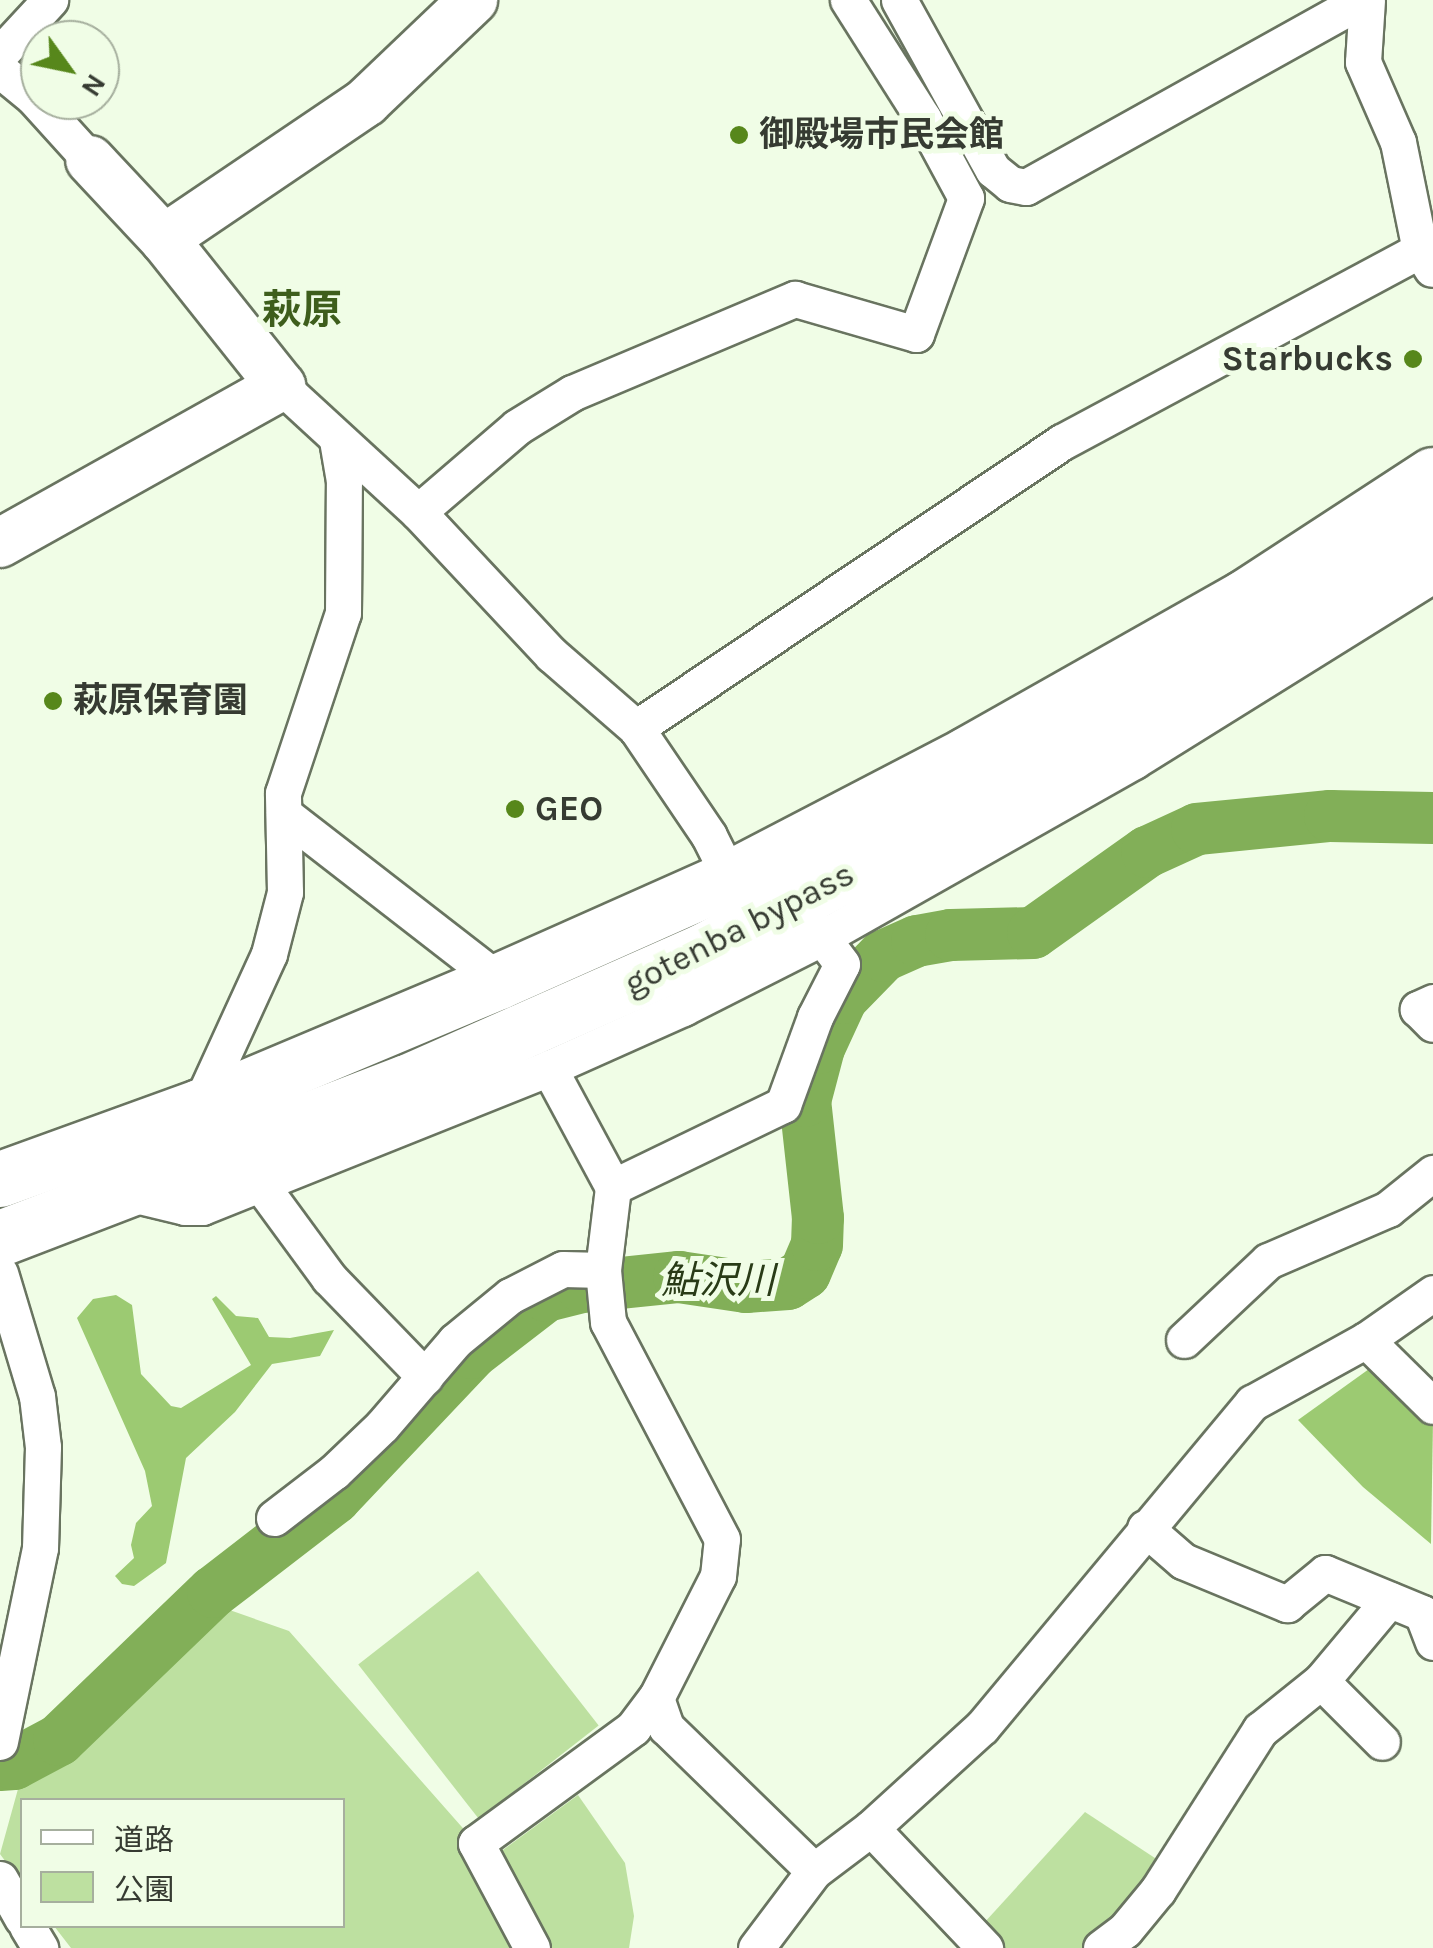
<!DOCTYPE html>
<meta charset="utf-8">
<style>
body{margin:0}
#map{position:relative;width:1433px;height:1948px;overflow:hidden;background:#f0fde6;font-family:Karla,"Noto Sans JP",sans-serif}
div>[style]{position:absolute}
.green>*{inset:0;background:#bde0a0;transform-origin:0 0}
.forest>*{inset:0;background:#9cca72}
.river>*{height:52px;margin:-26px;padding:0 26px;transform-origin:26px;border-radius:26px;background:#82af58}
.roads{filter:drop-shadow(2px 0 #697460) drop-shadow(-2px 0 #697460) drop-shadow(0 2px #697460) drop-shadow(0 -2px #697460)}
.street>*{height:35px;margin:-17.5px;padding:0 17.5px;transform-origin:17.5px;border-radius:17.5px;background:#fff}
.secondary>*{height:48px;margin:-24px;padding:0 24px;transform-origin:24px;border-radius:24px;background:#fff}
.highway>*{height:55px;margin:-27.5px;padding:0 27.5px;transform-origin:27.5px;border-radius:27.5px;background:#fff}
.dots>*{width:28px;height:28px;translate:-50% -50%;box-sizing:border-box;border:5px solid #f0fde6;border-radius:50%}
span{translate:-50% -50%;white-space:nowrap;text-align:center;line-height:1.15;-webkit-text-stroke:10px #f0fde6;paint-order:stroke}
.poi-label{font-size:35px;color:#363b32;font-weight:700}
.left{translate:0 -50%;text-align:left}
.right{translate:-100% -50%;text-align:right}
.street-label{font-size:35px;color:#363b32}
.water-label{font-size:38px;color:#293b17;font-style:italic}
.quarter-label{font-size:40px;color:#3e5e1c;font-weight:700}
.legend{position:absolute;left:20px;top:1798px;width:325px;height:130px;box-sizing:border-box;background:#f0fde6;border:2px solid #a6af9e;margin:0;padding:12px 18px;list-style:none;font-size:30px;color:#363b32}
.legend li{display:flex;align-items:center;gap:20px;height:50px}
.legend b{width:50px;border:2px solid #a6af9e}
.north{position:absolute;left:20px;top:20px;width:100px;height:100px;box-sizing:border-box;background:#f0fde6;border:2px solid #a6af9e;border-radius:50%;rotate:123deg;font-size:28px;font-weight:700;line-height:40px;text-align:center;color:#363b32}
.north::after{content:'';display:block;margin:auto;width:35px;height:45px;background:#57871b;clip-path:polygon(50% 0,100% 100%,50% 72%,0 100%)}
</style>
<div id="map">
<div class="green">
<i style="left:478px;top:1571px;width:196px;height:152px;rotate:52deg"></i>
<i style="clip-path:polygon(221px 1607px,289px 1631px,476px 1843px,521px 1948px,71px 1948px,54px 1926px,342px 1926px,342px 1800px,22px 1800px,22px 1884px,0 1854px,18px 1789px)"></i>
<i style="clip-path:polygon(578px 1795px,625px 1863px,634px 1916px,629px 1948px,550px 1948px,492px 1858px)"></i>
<i style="clip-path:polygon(1085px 1812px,1161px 1862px,1092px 1948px,995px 1948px,984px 1923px)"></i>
</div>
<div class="forest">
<i style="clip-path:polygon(116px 1295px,132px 1305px,141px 1374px,171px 1406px,181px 1408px,251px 1365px,212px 1299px,216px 1296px,236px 1316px,258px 1318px,269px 1337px,290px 1338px,334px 1330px,320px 1356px,272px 1364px,235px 1412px,186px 1458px,166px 1563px,134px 1586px,122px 1584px,115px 1576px,134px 1558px,131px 1545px,136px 1523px,152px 1506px,145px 1471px,77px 1318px,93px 1299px)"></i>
<i style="clip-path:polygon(1376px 1364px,1433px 1420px,1431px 1544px,1363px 1487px,1298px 1420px)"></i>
</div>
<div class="river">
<i style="left:0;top:1765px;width:14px;rotate:-4deg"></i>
<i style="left:14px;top:1764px;width:51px;rotate:-28.1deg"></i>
<i style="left:59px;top:1740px;width:214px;rotate:-43.9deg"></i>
<i style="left:213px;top:1592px;width:154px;rotate:-37.6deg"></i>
<i style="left:335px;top:1498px;width:199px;rotate:-46.6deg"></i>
<i style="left:472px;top:1353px;width:93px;rotate:-37.6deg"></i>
<i style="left:546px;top:1296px;width:37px;rotate:-14deg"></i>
<i style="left:582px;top:1287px;width:98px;rotate:-5.9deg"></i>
<i style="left:679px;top:1277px;width:68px;rotate:8.5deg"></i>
<i style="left:746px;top:1287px;width:42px;rotate:-4.1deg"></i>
<i style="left:788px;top:1284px;width:20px;rotate:-33deg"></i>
<i style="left:805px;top:1273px;width:30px;rotate:-67deg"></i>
<i style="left:817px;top:1245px;width:27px;rotate:-88deg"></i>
<i style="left:818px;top:1218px;width:118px;rotate:-96.3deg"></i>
<i style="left:805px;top:1101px;width:55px;rotate:-75.2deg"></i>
<i style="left:819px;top:1048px;width:55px;rotate:-65.3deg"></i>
<i style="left:842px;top:998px;width:59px;rotate:-45.7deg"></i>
<i style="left:883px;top:956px;width:37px;rotate:-24deg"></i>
<i style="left:917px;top:941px;width:35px;rotate:-10deg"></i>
<i style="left:951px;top:935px;width:82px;rotate:-1.4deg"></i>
<i style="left:1033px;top:933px;width:140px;rotate:-35.4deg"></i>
<i style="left:1147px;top:852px;width:55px;rotate:-24.7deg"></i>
<i style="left:1197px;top:829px;width:134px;rotate:-5.6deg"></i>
<i style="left:1330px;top:816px;width:103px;rotate:1.1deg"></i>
</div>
<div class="roads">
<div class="street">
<i style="left:899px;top:0;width:194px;rotate:61.1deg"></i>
<i style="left:993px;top:170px;width:22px;rotate:39deg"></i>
<i style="left:1010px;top:184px;width:16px;rotate:11deg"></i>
<i style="left:1026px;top:187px;width:385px;rotate:-29.1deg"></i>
<i style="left:1367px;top:0;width:62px;rotate:93.7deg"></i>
<i style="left:1363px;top:62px;width:87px;rotate:66.4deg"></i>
<i style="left:1398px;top:142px;width:110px;rotate:78.5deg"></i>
<i style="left:1420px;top:250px;width:22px;rotate:58deg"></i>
<i style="left:0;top:54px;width:74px;rotate:-47.2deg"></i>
<i style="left:0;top:70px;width:43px;rotate:39.3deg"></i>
<i style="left:33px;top:97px;width:85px;rotate:47.9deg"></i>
<i style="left:281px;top:386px;width:186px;rotate:42.6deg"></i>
<i style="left:418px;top:512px;width:196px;rotate:46.9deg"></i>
<i style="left:552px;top:655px;width:111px;rotate:41deg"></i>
<i style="left:636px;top:728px;width:130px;rotate:55.9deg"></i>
<i style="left:709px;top:836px;width:47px;rotate:63.4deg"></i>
<i style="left:418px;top:512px;width:130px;rotate:-40.6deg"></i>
<i style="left:517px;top:427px;width:65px;rotate:-31.7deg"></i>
<i style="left:572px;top:393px;width:242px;rotate:-22.9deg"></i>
<i style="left:795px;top:299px;width:126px;rotate:16.1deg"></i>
<i style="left:916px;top:334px;width:145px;rotate:-69.8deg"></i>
<i style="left:966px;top:198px;width:91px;rotate:-118.3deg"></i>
<i style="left:923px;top:118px;width:140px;rotate:-122.4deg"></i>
<i style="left:636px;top:728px;width:513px;rotate:-33.88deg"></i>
<i style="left:1062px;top:442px;width:406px;rotate:-28.2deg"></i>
<i style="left:284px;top:814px;width:272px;rotate:37.8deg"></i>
<i style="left:1433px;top:1002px;width:17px;rotate:155deg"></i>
<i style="left:1418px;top:1009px;width:21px;rotate:45deg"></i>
<i style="left:199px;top:1107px;width:168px;rotate:-65.4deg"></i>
<i style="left:269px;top:954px;width:64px;rotate:-75.5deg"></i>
<i style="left:285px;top:892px;width:99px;rotate:-91.2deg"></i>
<i style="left:283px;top:793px;width:190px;rotate:-71.6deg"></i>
<i style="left:343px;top:613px;width:132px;rotate:-89.6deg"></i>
<i style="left:344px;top:481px;width:42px;rotate:-99.7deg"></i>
<i style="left:261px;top:1185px;width:115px;rotate:53.8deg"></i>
<i style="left:329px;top:1278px;width:138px;rotate:45.9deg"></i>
<i style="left:613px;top:1187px;width:189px;rotate:-25.8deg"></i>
<i style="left:783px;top:1105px;width:94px;rotate:-70deg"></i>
<i style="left:815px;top:1017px;width:59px;rotate:-63deg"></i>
<i style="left:842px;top:964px;width:55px;rotate:-126.9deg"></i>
<i style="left:123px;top:1192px;width:64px;rotate:13.6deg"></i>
<i style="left:185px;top:1207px;width:17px"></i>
<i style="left:202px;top:1207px;width:374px;rotate:-21.8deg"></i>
<i style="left:549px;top:1068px;width:147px;rotate:-24.1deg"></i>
<i style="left:683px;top:1008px;width:157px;rotate:-26.9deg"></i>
<i style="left:823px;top:937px;width:357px;rotate:-29.5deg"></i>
<i style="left:1134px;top:761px;width:352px;rotate:-31.9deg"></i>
<i style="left:0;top:1273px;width:128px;rotate:73.3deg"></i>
<i style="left:37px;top:1396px;width:51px;rotate:83.3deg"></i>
<i style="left:43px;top:1447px;width:101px;rotate:91.7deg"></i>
<i style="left:40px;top:1548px;width:198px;rotate:101.7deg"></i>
<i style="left:1184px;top:1340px;width:115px;rotate:-43.2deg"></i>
<i style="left:1268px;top:1261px;width:131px;rotate:-23.4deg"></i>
<i style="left:1388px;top:1209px;width:58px;rotate:-38.7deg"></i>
<i style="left:1366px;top:1340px;width:94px;rotate:44.6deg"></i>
<i style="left:274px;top:1518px;width:76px;rotate:-37.5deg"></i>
<i style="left:334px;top:1472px;width:66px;rotate:-43.8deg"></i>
<i style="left:382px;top:1426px;width:112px;rotate:-49.3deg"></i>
<i style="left:455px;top:1341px;width:71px;rotate:-39.3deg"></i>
<i style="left:510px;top:1296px;width:59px;rotate:-27deg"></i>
<i style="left:563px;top:1269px;width:40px;rotate:1.4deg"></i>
<i style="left:1145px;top:1528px;width:50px;rotate:41deg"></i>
<i style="left:1183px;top:1561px;width:113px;rotate:22.5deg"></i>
<i style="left:1287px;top:1604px;width:49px;rotate:-39.2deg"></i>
<i style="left:1325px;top:1573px;width:105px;rotate:22.4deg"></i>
<i style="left:1422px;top:1613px;width:31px;rotate:69deg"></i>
<i style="left:1321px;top:1681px;width:86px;rotate:45deg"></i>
<i style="left:656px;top:1698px;width:31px;rotate:71deg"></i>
<i style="left:666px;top:1727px;width:206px;rotate:44.2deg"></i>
<i style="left:871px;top:1828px;width:166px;rotate:46.5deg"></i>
<i style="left:0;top:1879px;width:45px;rotate:60.6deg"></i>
<i style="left:27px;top:1926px;width:26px;rotate:59deg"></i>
<i style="left:532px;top:1948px;width:119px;rotate:-118.1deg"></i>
<i style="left:476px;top:1843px;width:195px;rotate:-36.2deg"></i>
<i style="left:633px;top:1728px;width:38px;rotate:-53deg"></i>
<i style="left:656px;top:1698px;width:137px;rotate:-63.1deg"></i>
<i style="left:718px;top:1576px;width:37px;rotate:-84deg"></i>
<i style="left:722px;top:1539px;width:245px;rotate:-117.7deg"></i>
<i style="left:608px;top:1322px;width:52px;rotate:-95.5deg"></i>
<i style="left:603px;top:1270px;width:84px;rotate:-83.1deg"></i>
<i style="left:613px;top:1187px;width:135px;rotate:-118.3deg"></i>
<i style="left:756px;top:1948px;width:96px;rotate:-53deg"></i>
<i style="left:814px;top:1871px;width:71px;rotate:-37deg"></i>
<i style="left:871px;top:1828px;width:150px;rotate:-42.3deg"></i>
<i style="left:982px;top:1727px;width:422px;rotate:-50.2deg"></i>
<i style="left:1252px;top:1403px;width:130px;rotate:-28.9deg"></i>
<i style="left:1366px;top:1340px;width:82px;rotate:-35deg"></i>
<i style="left:1101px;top:1948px;width:30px;rotate:-37deg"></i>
<i style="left:1125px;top:1930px;width:52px;rotate:-50.5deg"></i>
<i style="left:1158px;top:1890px;width:190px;rotate:-57.5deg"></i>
<i style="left:1260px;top:1730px;width:78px;rotate:-38.8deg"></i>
<i style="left:1321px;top:1681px;width:106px;rotate:-50deg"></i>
</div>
<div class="secondary">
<i style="left:164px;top:239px;width:244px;rotate:-34.1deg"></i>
<i style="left:366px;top:102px;width:148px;rotate:-43.6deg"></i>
<i style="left:0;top:543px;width:322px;rotate:-29.2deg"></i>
<i style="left:281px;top:386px;width:188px;rotate:-128.5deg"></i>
<i style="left:164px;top:239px;width:108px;rotate:-133.1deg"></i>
</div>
<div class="highway">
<i style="left:0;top:1179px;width:212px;rotate:-19.9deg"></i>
<i style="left:199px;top:1107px;width:325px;rotate:-22.8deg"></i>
<i style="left:499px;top:981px;width:253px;rotate:-24deg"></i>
<i style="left:730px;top:878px;width:268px;rotate:-27.5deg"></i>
<i style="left:968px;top:754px;width:317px;rotate:-29.5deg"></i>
<i style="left:1244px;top:598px;width:225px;rotate:-33.1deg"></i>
<i style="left:0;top:1238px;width:436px;rotate:-21deg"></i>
<i style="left:407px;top:1082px;width:326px;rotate:-23.9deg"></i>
<i style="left:705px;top:950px;width:332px;rotate:-28.4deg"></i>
<i style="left:997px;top:792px;width:340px;rotate:-30deg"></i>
<i style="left:1292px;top:622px;width:168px;rotate:-32.8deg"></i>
</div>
</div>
<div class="dots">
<i style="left:739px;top:135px;background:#57871b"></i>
<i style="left:1413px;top:359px;background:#57871b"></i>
<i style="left:53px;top:701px;background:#57871b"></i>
<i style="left:515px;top:809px;background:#57871b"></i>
</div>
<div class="poi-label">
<span class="left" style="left:759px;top:135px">御殿場市民会館</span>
<span class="right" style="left:1393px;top:359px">Starbucks</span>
<span class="left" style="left:73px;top:701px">萩原保育園</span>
<span class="left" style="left:535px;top:809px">GEO</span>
</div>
<div class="street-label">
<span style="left:739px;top:929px;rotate:-27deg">gotenba bypass</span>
</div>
<div class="water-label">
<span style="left:718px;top:1281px">鮎沢川</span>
</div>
<div class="quarter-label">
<span style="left:302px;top:310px">萩原</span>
</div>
<ul class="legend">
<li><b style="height:12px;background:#fff"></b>道路</li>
<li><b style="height:28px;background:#bde0a0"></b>公園</li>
</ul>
<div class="north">N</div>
</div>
